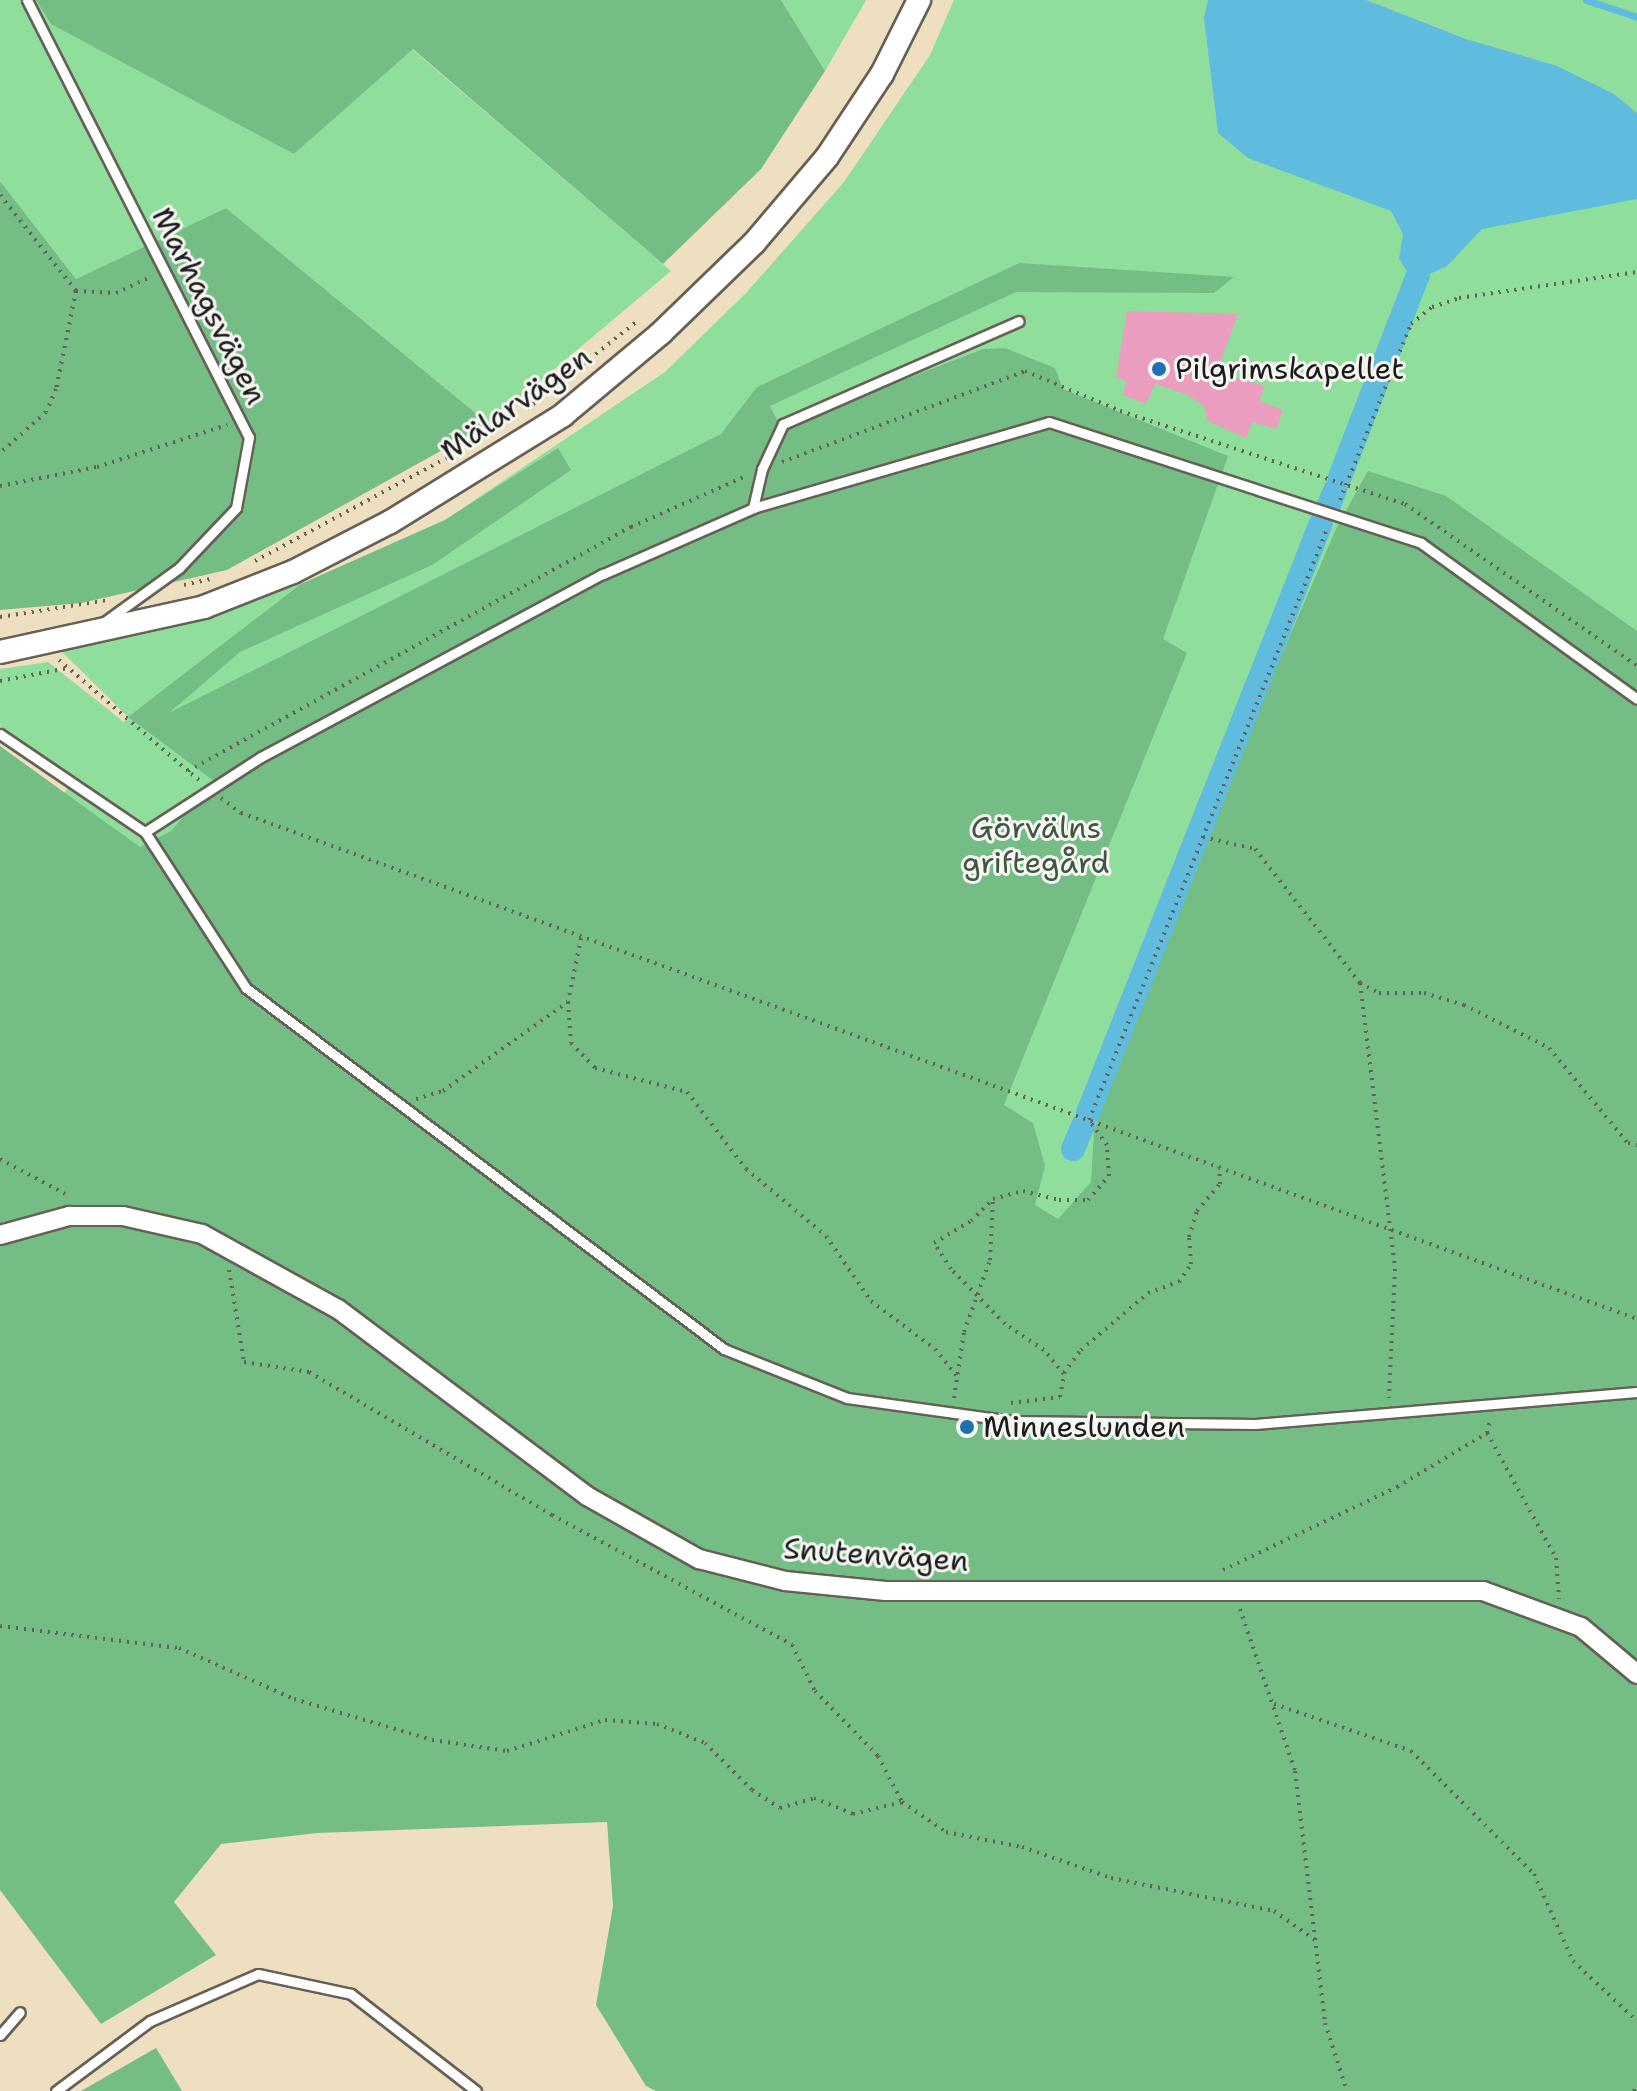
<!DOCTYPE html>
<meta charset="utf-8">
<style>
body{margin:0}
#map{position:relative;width:1637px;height:2091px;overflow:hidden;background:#eedfc1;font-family:"Shantell Sans",sans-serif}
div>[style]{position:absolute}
.green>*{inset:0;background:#90de9c}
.forest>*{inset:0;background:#74bd84}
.water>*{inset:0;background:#60bcde}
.stream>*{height:7px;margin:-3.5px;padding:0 3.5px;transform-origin:3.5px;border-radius:3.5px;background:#60bcde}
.canal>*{height:24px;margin:-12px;padding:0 12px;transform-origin:12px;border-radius:12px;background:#60bcde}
.building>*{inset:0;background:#ea9dbe}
.path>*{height:4px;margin-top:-2px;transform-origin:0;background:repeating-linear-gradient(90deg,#666056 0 2px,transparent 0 8px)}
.roads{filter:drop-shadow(2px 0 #666056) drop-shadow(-2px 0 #666056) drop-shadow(0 2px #666056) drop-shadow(0 -2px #666056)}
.service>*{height:9px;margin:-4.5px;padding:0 4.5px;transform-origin:4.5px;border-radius:4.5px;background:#fff}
.minor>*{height:18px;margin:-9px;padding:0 9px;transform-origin:9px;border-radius:9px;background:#fff}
.tertiary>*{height:22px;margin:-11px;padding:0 11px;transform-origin:11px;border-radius:11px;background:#fff}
.dots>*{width:22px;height:22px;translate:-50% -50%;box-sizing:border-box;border:4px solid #f6f6f2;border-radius:50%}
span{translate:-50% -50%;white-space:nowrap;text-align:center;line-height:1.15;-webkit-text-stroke:6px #f6f6f2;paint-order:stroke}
.street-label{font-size:30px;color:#1c1c1c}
.poi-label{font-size:30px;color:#1c1c1c}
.left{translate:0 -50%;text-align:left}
.park-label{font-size:30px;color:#3f5642}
</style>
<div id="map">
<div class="green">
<i style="clip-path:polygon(0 0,38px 0,294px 154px,412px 49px,671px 271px,489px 424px,226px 208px,76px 279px,0 181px)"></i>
<i style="clip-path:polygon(781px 0,866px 0,825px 71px)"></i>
<i style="clip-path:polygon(954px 0,1637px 0,1637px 1417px,1218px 1462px,139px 847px,64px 793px,75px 779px,0 726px,0 669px,48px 662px,124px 722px,128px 717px,55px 645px,301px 584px,445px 520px,665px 372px,746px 293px,844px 182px,930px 55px)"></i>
</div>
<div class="forest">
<i style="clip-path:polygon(36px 0,781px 0,825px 71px,761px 169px,663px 264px,413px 49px,294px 154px,51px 24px)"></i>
<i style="clip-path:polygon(0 181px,76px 279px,226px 208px,489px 424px,227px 570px,81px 603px,0 610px)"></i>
<i style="clip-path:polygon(1019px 263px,1234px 277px,1214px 293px,1016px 292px,770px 406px,781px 428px,983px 349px,1005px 348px,1055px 368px,1063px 389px,1228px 456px,1163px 639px,1187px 653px,1004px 1105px,1033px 1123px,1045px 1166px,1035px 1205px,1058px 1219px,1091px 1182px,1094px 1130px,1203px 837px,1336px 529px,1368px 471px,1446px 496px,1637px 631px,1637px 2091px,656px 2091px,646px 2086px,596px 2005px,613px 1906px,607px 1822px,317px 1833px,221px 1844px,174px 1902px,216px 1955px,101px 2024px,0 1890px,0 746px,140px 847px,171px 831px,214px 781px,128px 717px,301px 584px,445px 520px,558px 448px,571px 470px,432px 565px,240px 652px,169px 713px,721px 434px,757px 387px)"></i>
<i style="clip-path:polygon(156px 2048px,182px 2091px,81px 2091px)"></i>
</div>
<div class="water">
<i style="clip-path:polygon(1208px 0,1366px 0,1466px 39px,1557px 66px,1614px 94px,1637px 113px,1637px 199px,1482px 229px,1446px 267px,1429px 274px,1407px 271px,1399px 259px,1403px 234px,1391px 211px,1248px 158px,1218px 133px,1204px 18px)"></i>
</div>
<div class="stream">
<i style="left:1586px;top:0;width:54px;rotate:18.4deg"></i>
</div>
<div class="canal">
<i style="left:1340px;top:477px;width:217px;rotate:-68.9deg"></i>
<i style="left:1329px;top:505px;width:16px;rotate:-68deg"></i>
<i style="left:1088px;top:1113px;width:634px;rotate:-68.45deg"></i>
<i style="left:1073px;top:1149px;width:26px;rotate:-67deg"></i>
</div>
<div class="building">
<i style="clip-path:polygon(1127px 311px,1238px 314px,1221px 360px,1226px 375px,1265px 386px,1259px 401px,1283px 410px,1276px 429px,1252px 422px,1246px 438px,1208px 421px,1204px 406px,1186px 394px,1155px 384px,1146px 404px,1123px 395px,1126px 380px,1116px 377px)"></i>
</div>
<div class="path">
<i style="left:0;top:195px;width:122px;rotate:51.6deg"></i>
<i style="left:76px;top:291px;width:100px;rotate:101.5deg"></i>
<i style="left:56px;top:389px;width:25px;rotate:113deg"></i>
<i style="left:46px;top:412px;width:62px;rotate:138.3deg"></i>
<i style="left:76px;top:291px;width:40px;rotate:2.9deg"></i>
<i style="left:116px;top:293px;width:38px;rotate:-25deg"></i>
<i style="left:527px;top:409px;width:139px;rotate:-38.6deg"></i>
<i style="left:782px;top:462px;width:259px;rotate:-20.5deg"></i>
<i style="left:1025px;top:371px;width:103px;rotate:22.8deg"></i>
<i style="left:1120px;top:411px;width:300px;rotate:18.1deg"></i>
<i style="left:1405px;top:504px;width:283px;rotate:34.9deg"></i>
<i style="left:0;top:486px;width:99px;rotate:-11.1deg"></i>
<i style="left:97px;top:467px;width:137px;rotate:-17.9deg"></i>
<i style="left:1340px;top:500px;width:190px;rotate:-68deg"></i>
<i style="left:1411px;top:324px;width:27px;rotate:-39deg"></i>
<i style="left:1432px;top:307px;width:28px;rotate:-18deg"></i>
<i style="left:1459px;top:298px;width:180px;rotate:-8.3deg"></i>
<i style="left:255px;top:561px;width:219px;rotate:-28.3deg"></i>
<i style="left:184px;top:585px;width:27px;rotate:-13deg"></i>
<i style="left:0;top:617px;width:109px;rotate:-8.9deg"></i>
<i style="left:59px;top:660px;width:170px;rotate:40.7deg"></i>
<i style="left:0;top:681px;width:69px;rotate:-10.8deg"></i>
<i style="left:199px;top:780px;width:14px;rotate:-141deg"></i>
<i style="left:188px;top:771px;width:506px;rotate:-28.85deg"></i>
<i style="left:631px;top:527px;width:124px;rotate:-23.9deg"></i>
<i style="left:221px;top:798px;width:25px;rotate:37deg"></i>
<i style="left:241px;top:813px;width:1485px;rotate:19.92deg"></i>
<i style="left:1203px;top:837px;width:53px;rotate:13deg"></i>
<i style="left:1255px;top:849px;width:170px;rotate:51.9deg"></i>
<i style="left:1360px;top:983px;width:21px;rotate:28deg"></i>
<i style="left:1379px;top:993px;width:45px"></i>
<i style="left:1424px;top:993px;width:42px;rotate:16.7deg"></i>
<i style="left:1464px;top:1005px;width:95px;rotate:26.8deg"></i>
<i style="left:1549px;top:1048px;width:124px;rotate:50.3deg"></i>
<i style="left:1628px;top:1143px;width:9px;rotate:13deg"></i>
<i style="left:581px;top:938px;width:65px;rotate:101.5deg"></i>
<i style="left:568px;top:1002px;width:41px;rotate:85.8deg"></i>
<i style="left:571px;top:1043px;width:35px;rotate:46deg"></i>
<i style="left:595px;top:1068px;width:95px;rotate:14.6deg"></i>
<i style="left:687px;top:1092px;width:97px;rotate:52.5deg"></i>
<i style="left:746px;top:1169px;width:104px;rotate:39.9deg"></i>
<i style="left:826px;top:1236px;width:79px;rotate:55.3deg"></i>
<i style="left:871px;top:1301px;width:80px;rotate:36.9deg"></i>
<i style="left:935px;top:1349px;width:38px;rotate:51deg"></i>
<i style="left:1360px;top:983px;width:288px;rotate:83deg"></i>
<i style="left:1395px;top:1269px;width:129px;rotate:92.7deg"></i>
<i style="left:416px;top:1099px;width:28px;rotate:-17deg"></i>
<i style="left:443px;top:1091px;width:153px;rotate:-35.5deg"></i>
<i style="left:0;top:1159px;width:76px;rotate:28.2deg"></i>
<i style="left:229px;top:1270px;width:93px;rotate:80.7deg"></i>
<i style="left:244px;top:1362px;width:66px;rotate:8.7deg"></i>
<i style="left:309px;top:1372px;width:282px;rotate:30.5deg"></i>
<i style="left:552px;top:1515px;width:273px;rotate:28.4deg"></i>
<i style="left:792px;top:1645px;width:51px;rotate:63.4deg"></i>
<i style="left:815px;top:1691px;width:91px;rotate:45.9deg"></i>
<i style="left:878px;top:1756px;width:52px;rotate:62.4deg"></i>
<i style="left:902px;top:1802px;width:53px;rotate:34.3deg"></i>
<i style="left:946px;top:1832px;width:77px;rotate:11.2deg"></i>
<i style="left:1022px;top:1847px;width:94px;rotate:19.2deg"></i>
<i style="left:1111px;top:1878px;width:166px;rotate:11.4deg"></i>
<i style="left:1274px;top:1911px;width:54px;rotate:35.2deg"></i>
<i style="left:1064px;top:1373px;width:29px;rotate:-54deg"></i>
<i style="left:1081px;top:1350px;width:88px;rotate:-40.4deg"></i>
<i style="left:1148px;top:1293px;width:33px;rotate:-20deg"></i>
<i style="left:1179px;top:1282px;width:22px;rotate:-56deg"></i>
<i style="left:1191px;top:1264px;width:27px;rotate:-94deg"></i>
<i style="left:1189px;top:1237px;width:27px;rotate:-73deg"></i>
<i style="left:1197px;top:1211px;width:35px;rotate:-50deg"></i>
<i style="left:1220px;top:1184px;width:17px;rotate:-93deg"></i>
<i style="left:954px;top:1398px;width:67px;rotate:-81.4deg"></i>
<i style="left:964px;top:1332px;width:77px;rotate:-70.1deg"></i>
<i style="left:990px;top:1260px;width:61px;rotate:-87.2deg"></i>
<i style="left:1011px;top:1403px;width:49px;rotate:-7deg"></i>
<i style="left:1060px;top:1397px;width:23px;rotate:-80deg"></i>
<i style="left:1064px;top:1374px;width:31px;rotate:-130deg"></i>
<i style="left:1044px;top:1350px;width:47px;rotate:-146.3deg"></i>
<i style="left:1005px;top:1324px;width:77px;rotate:-134.5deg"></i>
<i style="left:951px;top:1269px;width:31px;rotate:-123deg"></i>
<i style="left:934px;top:1243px;width:43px;rotate:-30.7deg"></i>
<i style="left:971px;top:1221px;width:31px;rotate:-45deg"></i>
<i style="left:993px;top:1199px;width:31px;rotate:-15deg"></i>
<i style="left:1023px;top:1191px;width:37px;rotate:14deg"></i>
<i style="left:1059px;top:1200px;width:29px"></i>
<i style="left:1088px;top:1200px;width:32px;rotate:-49deg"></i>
<i style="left:1109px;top:1176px;width:31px;rotate:-94deg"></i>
<i style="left:1107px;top:1145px;width:31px;rotate:-126deg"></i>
<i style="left:1089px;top:1120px;width:639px;rotate:-68.05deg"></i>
<i style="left:1487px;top:1433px;width:143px;rotate:61.1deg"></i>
<i style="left:1556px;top:1558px;width:41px;rotate:85.8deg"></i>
<i style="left:1223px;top:1570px;width:193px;rotate:-25.5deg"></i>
<i style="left:1397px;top:1487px;width:105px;rotate:-31deg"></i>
<i style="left:1487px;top:1433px;width:13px;rotate:-77deg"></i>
<i style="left:1240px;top:1609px;width:171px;rotate:71.2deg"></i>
<i style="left:1295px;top:1771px;width:254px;rotate:83.2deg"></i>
<i style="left:1325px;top:2023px;width:71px;rotate:72.1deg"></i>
<i style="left:0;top:1626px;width:180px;rotate:7deg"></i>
<i style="left:179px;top:1648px;width:126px;rotate:23.9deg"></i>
<i style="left:294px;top:1699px;width:144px;rotate:16.5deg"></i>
<i style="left:432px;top:1740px;width:76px;rotate:8.3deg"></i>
<i style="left:507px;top:1751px;width:103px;rotate:-17.6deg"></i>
<i style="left:605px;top:1720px;width:52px;rotate:4.4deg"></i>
<i style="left:657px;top:1724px;width:52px;rotate:21.6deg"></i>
<i style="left:705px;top:1743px;width:66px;rotate:45deg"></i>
<i style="left:752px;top:1790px;width:33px;rotate:33deg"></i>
<i style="left:780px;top:1808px;width:35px;rotate:-16deg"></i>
<i style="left:814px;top:1798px;width:42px;rotate:22.3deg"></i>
<i style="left:853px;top:1814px;width:50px;rotate:-13.8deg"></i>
<i style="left:1274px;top:1704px;width:145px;rotate:18.9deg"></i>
<i style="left:1411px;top:1751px;width:174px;rotate:45deg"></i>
<i style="left:1534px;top:1874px;width:95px;rotate:65.9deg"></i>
<i style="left:1573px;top:1961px;width:88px;rotate:43.2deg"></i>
<i style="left:1634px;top:2091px;width:8px;rotate:-67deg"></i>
</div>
<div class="roads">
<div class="service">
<i style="left:27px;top:0;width:490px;rotate:63.1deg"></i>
<i style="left:249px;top:437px;width:72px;rotate:100.4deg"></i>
<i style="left:236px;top:508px;width:83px;rotate:133.5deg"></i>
<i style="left:179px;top:568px;width:92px;rotate:144.2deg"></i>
<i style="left:753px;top:508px;width:40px;rotate:-77deg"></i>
<i style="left:762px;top:469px;width:50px;rotate:-65deg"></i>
<i style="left:783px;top:424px;width:257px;rotate:-23.6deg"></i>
<i style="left:0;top:734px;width:175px;rotate:34.1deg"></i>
<i style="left:145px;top:832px;width:186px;rotate:57.1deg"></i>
<i style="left:246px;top:988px;width:599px;rotate:37.06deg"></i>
<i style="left:724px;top:1349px;width:132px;rotate:21.7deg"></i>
<i style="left:847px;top:1398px;width:167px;rotate:7.9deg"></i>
<i style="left:1012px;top:1421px;width:243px;rotate:0.7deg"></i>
<i style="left:1255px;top:1424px;width:383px;rotate:-4.8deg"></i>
<i style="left:145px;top:832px;width:138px;rotate:-32.9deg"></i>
<i style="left:261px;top:757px;width:388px;rotate:-28.2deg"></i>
<i style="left:603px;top:574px;width:164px;rotate:-23.7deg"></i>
<i style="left:753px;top:508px;width:308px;rotate:-16.2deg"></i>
<i style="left:1049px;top:422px;width:391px;rotate:18deg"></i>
<i style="left:1421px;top:543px;width:266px;rotate:35.8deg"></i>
<i style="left:0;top:2035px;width:30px;rotate:-49deg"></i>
<i style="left:56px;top:2091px;width:117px;rotate:-36.7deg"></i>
<i style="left:150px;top:2021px;width:118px;rotate:-23.5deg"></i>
<i style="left:258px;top:1974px;width:95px;rotate:12.1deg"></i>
<i style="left:351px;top:1994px;width:158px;rotate:37.8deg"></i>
</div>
<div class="minor">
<i style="left:0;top:1235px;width:72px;rotate:-15.4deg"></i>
<i style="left:69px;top:1216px;width:54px"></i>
<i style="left:123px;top:1216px;width:81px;rotate:12.8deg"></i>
<i style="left:202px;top:1234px;width:155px;rotate:28.9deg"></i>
<i style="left:338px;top:1309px;width:311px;rotate:36.9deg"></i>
<i style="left:587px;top:1496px;width:129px;rotate:29.4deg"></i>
<i style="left:699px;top:1559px;width:89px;rotate:14.3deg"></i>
<i style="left:785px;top:1581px;width:101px;rotate:5.7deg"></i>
<i style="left:886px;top:1591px;width:597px"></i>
<i style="left:1483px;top:1591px;width:104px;rotate:20.2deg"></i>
<i style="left:1581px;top:1627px;width:73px;rotate:40deg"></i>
</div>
<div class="tertiary">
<i style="left:0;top:652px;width:209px;rotate:-12.4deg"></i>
<i style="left:204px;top:607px;width:96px;rotate:-21.5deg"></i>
<i style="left:293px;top:572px;width:109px;rotate:-27.3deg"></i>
<i style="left:390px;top:522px;width:203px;rotate:-31.7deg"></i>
<i style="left:563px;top:415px;width:128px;rotate:-39.9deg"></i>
<i style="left:661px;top:333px;width:129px;rotate:-44.1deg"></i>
<i style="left:754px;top:243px;width:113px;rotate:-49.7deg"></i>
<i style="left:827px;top:157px;width:100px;rotate:-56.5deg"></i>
<i style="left:882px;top:74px;width:83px;rotate:-63.4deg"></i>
</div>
</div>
<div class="dots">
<i style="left:1159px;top:369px;background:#1f6fb2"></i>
<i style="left:967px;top:1427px;background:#1f6fb2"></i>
</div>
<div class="street-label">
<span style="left:209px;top:306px;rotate:63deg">Marhagsvägen</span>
<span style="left:516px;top:404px;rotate:-35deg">Mälarvägen</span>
<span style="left:876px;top:1555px;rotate:4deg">Snutenvägen</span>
</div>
<div class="poi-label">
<span class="left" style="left:1175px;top:369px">Pilgrimskapellet</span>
<span class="left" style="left:983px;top:1427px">Minneslunden</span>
</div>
<div class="park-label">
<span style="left:1036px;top:845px">Görvälns<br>griftegård</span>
</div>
</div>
